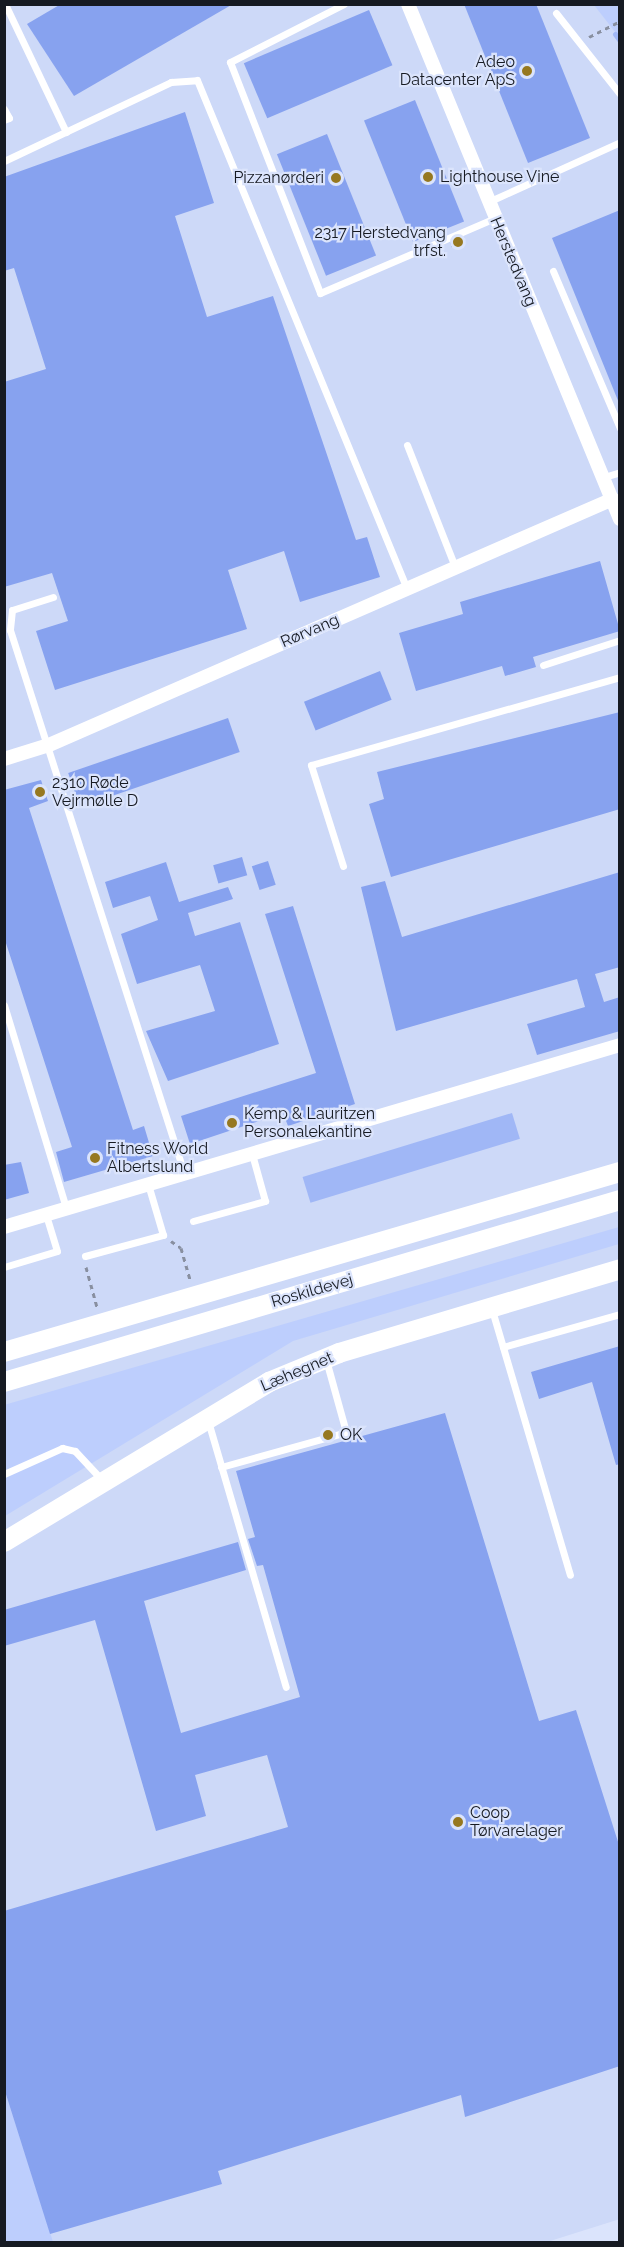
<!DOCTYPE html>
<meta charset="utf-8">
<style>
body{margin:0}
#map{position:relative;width:624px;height:2247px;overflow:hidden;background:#dbe4fc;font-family:Raleway,sans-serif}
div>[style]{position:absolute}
.built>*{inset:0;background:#cdd9f8}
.green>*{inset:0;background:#bdcefd}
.water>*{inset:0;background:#a0b7f6;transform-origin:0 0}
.stream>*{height:5px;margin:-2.5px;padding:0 2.5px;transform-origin:2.5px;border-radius:2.5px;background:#a0b7f6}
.building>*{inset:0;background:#87a2ef;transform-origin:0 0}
.path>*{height:3px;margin-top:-1.5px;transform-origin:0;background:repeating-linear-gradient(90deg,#888fa0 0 4.5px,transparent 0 9px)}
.lane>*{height:7px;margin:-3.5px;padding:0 3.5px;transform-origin:3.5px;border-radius:3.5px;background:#fff}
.street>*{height:14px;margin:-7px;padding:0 7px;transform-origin:7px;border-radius:7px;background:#fff}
.secondary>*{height:20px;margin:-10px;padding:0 10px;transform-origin:10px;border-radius:10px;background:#fff}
.dots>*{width:16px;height:16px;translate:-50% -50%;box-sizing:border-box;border:3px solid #dbe4fc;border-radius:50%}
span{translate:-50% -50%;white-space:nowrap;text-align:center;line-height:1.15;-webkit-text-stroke:4.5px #dbe4fc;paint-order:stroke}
.poi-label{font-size:16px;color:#161a22}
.right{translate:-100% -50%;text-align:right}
.left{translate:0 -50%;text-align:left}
.street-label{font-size:16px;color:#161a22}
.frame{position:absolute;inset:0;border:6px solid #161a22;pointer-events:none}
</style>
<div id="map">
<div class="built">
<i style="clip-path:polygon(4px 5px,619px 5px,620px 2219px,547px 2242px,46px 2242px,5px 2118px)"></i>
</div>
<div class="green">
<i style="clip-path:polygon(594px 5px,619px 5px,619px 37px)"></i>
<i style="clip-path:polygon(619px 1227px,619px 1244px,293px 1341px,5px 1516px,4px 1405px)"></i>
<i style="clip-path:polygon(4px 2088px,53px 2242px,6px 2242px)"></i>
</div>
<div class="water">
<i style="left:512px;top:1113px;width:27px;height:219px;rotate:73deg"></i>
</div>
<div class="stream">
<i style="left:615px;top:34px;width:9px;rotate:54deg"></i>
</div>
<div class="building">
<i style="clip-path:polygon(61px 4px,233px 4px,74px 96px,27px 24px)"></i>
<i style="clip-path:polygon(464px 4px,536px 4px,590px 138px,528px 163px)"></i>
<i style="left:369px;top:10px;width:60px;height:136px;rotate:67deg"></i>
<i style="left:415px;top:100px;width:131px;height:55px;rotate:68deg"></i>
<i style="clip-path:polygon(185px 112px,214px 203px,175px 216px,207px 317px,273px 296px,356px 540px,367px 537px,380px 577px,300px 602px,284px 551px,228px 570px,247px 629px,55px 690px,36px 631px,68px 621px,52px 573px,4px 587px,4px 382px,46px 369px,14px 268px,4px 271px,4px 177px)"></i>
<i style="left:327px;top:134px;width:131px;height:54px;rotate:68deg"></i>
<i style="clip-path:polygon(620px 210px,620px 403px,619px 403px,552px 238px)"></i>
<i style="left:464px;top:237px;width:6px;height:15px;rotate:72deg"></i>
<i style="clip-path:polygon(600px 561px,620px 631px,533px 657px,536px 667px,505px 676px,502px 666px,416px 691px,399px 633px,463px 614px,460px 602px)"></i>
<i style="left:380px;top:671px;width:31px;height:82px;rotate:68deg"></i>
<i style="clip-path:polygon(620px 712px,620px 809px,391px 877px,369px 804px,384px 799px,377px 772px)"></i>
<i style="left:228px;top:718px;width:36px;height:169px;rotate:71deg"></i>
<i style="clip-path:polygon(41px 780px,48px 801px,29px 808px,133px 1130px,144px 1126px,153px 1156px,64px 1182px,56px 1152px,72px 1147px,4px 937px,4px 790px)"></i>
<i style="left:242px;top:857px;width:19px;height:30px;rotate:74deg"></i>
<i style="left:268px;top:861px;width:25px;height:17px;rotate:72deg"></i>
<i style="clip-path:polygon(166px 862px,179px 902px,228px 887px,233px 899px,188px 913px,195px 936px,240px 922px,279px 1044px,168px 1081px,146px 1031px,215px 1011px,200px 965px,137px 984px,121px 934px,158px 920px,150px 896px,113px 908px,105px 882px)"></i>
<i style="clip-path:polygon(620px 872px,620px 967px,595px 974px,604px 1002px,620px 997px,620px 1031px,537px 1055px,527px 1024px,585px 1007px,577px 979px,396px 1031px,361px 887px,385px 881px,402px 937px)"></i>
<i style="clip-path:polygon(293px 906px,355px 1104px,288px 1126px,283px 1113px,190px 1144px,181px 1116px,316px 1073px,265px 914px)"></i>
<i style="clip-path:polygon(21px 1162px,29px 1193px,4px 1200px,4px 1165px)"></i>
<i style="clip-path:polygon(620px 1346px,620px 1464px,616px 1465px,592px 1382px,539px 1399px,531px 1372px)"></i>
<i style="clip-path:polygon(445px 1413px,539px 1721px,576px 1710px,620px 1848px,620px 2066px,465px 2117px,461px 2095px,218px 2171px,222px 2184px,50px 2234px,4px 2088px,4px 1911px,288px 1827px,267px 1755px,195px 1775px,206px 1816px,156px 1831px,95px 1620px,4px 1646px,4px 1610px,238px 1542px,246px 1570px,144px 1601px,181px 1733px,300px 1697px,263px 1565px,257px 1566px,248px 1539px,255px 1537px,236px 1471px)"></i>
</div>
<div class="path">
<i style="left:589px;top:37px;width:35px;rotate:-27deg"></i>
<i style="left:171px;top:1241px;width:12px;rotate:35deg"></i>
<i style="left:181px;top:1248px;width:32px;rotate:74deg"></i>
<i style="left:86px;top:1267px;width:41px;rotate:74.6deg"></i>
</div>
<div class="lane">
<i style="left:5px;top:4px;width:142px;rotate:64.5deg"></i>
<i style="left:344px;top:4px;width:128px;rotate:153deg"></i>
<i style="left:230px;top:62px;width:248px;rotate:68.7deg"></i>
<i style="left:320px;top:293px;width:190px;rotate:-23.2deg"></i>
<i style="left:556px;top:13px;width:103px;rotate:51.7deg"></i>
<i style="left:4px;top:109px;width:10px;rotate:61deg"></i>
<i style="left:9px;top:118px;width:5px;rotate:158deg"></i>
<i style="left:4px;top:161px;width:185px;rotate:-25.3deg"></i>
<i style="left:171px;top:82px;width:26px;rotate:-4deg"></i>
<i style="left:197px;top:80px;width:551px;rotate:67.58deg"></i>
<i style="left:488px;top:202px;width:145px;rotate:-24.4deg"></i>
<i style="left:553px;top:271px;width:171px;rotate:66.9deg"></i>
<i style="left:407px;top:445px;width:131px;rotate:68.5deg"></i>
<i style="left:604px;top:477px;width:17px;rotate:-17deg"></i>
<i style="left:53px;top:597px;width:43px;rotate:162.4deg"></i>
<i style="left:12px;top:610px;width:20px;rotate:96deg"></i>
<i style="left:10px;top:630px;width:570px;rotate:72.23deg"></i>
<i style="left:543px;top:665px;width:81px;rotate:-18deg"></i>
<i style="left:343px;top:866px;width:106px;rotate:-107.6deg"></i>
<i style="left:311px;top:765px;width:321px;rotate:-15.9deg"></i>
<i style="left:4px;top:1005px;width:212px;rotate:73deg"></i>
<i style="left:193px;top:1221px;width:75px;rotate:-15.5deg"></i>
<i style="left:265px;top:1201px;width:49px;rotate:-105.5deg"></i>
<i style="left:85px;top:1256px;width:81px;rotate:-15.1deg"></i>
<i style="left:163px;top:1235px;width:53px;rotate:-106.4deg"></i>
<i style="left:4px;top:1267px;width:55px;rotate:-16.8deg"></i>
<i style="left:57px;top:1251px;width:39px;rotate:-107deg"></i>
<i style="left:492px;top:1310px;width:276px;rotate:73.6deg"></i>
<i style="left:503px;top:1347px;width:122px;rotate:-15.8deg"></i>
<i style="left:208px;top:1421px;width:277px;rotate:73.7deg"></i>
<i style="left:221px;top:1467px;width:130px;rotate:-15.6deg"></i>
<i style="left:346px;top:1432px;width:75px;rotate:-105.5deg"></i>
<i style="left:4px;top:1474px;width:64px;rotate:-24.1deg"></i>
<i style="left:62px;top:1448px;width:13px;rotate:13deg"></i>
<i style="left:75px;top:1451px;width:40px;rotate:47deg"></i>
</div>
<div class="street">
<i style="left:408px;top:4px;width:557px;rotate:67.63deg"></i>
<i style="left:4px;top:759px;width:47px;rotate:-17.3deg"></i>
<i style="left:49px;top:745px;width:615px;rotate:-23.57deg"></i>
<i style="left:4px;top:1227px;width:642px;rotate:-16.46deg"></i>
</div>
<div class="secondary">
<i style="left:4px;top:1352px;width:642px;rotate:-16.29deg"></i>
<i style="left:4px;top:1382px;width:642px;rotate:-16.46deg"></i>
<i style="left:4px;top:1542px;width:310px;rotate:-31.1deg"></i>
<i style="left:269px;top:1382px;width:76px;rotate:-22.5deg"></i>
<i style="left:339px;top:1353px;width:293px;rotate:-16.6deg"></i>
</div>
<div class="dots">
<i style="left:527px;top:71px;background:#967820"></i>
<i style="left:428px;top:177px;background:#967820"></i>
<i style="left:336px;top:178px;background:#967820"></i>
<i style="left:458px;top:242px;background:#967820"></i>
<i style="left:40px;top:792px;background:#967820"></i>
<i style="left:232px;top:1123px;background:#967820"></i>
<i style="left:95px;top:1158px;background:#967820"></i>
<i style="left:328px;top:1435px;background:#967820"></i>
<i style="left:458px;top:1822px;background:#967820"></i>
</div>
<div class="poi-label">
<span class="right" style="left:515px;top:71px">Adeo<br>Datacenter ApS</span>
<span class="left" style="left:440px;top:177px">Lighthouse Vine</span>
<span class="right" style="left:324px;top:178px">Pizzanørderi</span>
<span class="right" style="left:446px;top:242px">2317 Herstedvang<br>trfst.</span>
<span class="left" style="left:52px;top:792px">2310 Røde<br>Vejrmølle D</span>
<span class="left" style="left:244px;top:1123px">Kemp &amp; Lauritzen<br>Personalekantine</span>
<span class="left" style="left:107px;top:1158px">Fitness World<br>Albertslund</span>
<span class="left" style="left:340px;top:1435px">OK</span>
<span class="left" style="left:470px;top:1822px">Coop<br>Tørvarelager</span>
</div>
<div class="street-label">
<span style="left:513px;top:262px;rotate:67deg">Herstedvang</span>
<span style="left:310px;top:631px;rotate:-23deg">Rørvang</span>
<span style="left:312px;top:1291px;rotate:-16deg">Roskildevej</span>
<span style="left:297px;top:1372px;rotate:-23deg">Læhegnet</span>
</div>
<div class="frame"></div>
</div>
